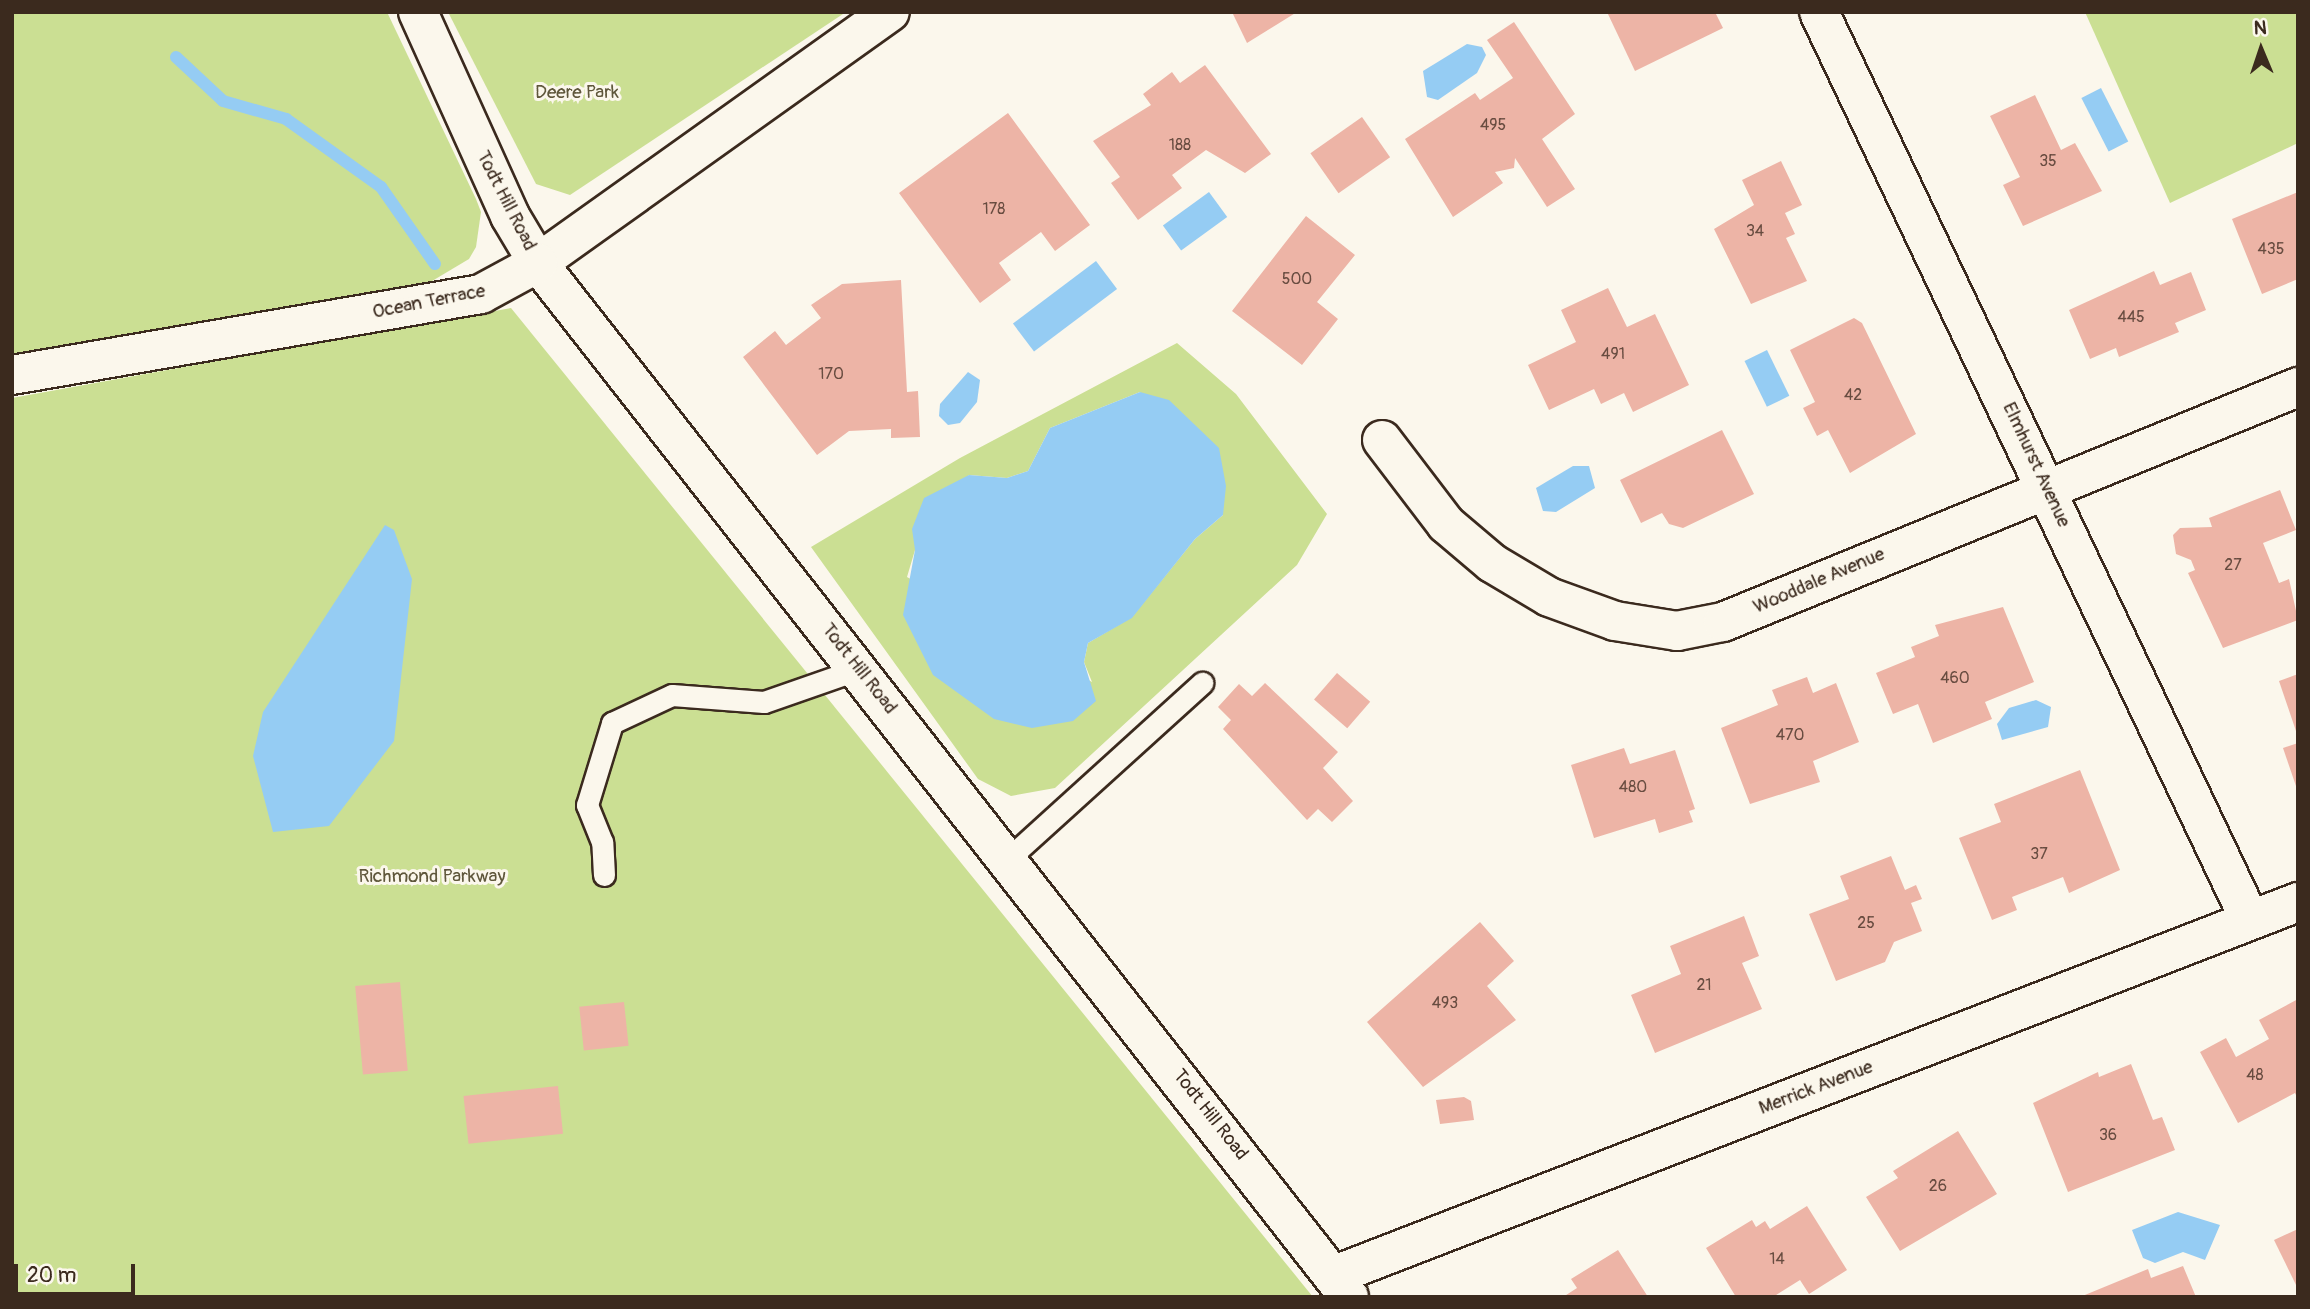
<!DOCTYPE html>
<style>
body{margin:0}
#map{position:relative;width:2310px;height:1309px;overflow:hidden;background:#fbf7ec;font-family:Pangolin,sans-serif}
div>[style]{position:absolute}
.green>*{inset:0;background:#cbdf93}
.water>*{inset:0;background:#95ccf3;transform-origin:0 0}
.stream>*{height:12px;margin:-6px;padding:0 6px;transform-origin:6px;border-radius:6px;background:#95ccf3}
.building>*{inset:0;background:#edb4a6;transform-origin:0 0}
.roads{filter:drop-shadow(2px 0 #3b2a1e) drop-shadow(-2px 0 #3b2a1e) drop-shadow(0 2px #3b2a1e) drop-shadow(0 -2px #3b2a1e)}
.lane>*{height:21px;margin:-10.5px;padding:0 10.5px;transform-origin:10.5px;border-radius:10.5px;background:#fbf7ec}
.street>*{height:38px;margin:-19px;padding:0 19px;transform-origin:19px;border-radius:19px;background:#fbf7ec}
.secondary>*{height:38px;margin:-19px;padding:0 19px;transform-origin:19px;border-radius:19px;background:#fbf7ec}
span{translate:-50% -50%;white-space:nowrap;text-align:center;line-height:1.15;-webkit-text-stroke:6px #fbf7ec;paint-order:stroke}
.number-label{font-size:16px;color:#684c40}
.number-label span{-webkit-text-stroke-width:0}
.park-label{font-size:19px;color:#5f573b}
.street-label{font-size:19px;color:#3b2a1e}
.frame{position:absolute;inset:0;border:14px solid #3b2a1e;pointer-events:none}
.north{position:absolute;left:2226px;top:14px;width:70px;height:70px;-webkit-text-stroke:5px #fbf7ec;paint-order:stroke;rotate:358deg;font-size:19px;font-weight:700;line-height:28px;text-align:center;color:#3b2a1e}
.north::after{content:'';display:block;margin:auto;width:24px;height:32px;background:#3b2a1e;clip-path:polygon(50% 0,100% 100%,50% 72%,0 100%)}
.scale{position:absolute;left:14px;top:1264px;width:121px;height:32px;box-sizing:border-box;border:4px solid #3b2a1e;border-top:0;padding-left:9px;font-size:21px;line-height:24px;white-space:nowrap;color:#3b2a1e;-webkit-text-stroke:5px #fbf7ec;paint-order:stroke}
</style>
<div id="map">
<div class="green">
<i style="clip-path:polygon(12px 12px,387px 12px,476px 199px,481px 212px,476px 247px,469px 259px,422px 287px,12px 354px)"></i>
<i style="clip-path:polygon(448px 12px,846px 12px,570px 195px,536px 184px)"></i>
<i style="clip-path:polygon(2085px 12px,2298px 12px,2298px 143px,2170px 203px)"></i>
<i style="clip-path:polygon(511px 308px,872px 753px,1313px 1297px,12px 1297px,12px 398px)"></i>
<i style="clip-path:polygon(evenodd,1177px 343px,1236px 394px,1327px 514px,1297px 565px,1055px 788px,1011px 796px,978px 779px,811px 547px,960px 458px,1177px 343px,1140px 392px,1223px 515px,1195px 539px,1132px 617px,1088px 643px,1084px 662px,1092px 682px,907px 577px,915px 550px,969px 475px,1007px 478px,1028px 471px,1050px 428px,1140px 392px)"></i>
</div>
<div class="water">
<i style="clip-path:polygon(1467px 44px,1482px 47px,1486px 55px,1477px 73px,1438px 100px,1427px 97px,1423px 71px)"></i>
<i style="left:2101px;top:88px;width:60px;height:22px;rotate:63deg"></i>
<i style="left:1209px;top:192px;width:31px;height:57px;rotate:54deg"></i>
<i style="left:1096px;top:261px;width:35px;height:104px;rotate:53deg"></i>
<i style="left:1767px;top:350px;width:51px;height:25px;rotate:64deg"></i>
<i style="clip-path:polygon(968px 372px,980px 380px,977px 402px,960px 423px,948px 425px,939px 416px,940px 404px)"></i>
<i style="clip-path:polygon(1140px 392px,1169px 400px,1219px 448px,1226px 486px,1223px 515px,1195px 539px,1132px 618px,1088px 643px,1084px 662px,1096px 701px,1073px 721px,1032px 728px,994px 719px,933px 675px,903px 615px,915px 550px,912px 529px,924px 498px,969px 475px,1007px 478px,1028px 471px,1050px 428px)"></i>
<i style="clip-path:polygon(1573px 466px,1589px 466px,1595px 488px,1556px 512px,1543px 511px,1536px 488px)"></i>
<i style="clip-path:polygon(385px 525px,394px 530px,412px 579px,394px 741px,329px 826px,273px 832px,253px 756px,263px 712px)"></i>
<i style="clip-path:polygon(2036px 700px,2051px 707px,2048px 727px,2002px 740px,1997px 724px,2009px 708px)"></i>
<i style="clip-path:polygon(2178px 1212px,2220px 1225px,2205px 1260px,2183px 1252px,2155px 1263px,2143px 1258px,2132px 1230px)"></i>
</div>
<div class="stream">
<i style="left:176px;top:57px;width:64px;rotate:43.1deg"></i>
<i style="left:223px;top:101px;width:66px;rotate:15.9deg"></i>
<i style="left:286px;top:119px;width:117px;rotate:35.6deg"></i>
<i style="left:381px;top:187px;width:94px;rotate:55deg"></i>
</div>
<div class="building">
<i style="clip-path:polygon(1232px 12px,1297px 12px,1247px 43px)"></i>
<i style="clip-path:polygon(1607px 12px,1715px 12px,1723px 28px,1635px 71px)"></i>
<i style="clip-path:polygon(1514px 22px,1575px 114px,1542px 139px,1575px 189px,1547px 207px,1515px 158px,1514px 168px,1495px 172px,1503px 183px,1453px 217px,1405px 139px,1475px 93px,1480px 100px,1513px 78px,1487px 40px)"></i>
<i style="clip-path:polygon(1205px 65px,1271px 154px,1245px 173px,1206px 150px,1172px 175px,1182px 188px,1138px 220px,1111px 183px,1120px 177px,1093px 141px,1151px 105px,1143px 94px,1172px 72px,1180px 83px)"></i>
<i style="clip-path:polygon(2035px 95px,2061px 150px,2075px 143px,2102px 191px,2023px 226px,2003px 185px,2020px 177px,1990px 116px)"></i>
<i style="clip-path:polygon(1008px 113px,1090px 225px,1055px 251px,1041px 232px,999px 263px,1011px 280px,980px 303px,899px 193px)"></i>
<i style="left:1362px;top:117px;width:49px;height:63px;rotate:55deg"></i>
<i style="clip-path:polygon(1781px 161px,1802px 205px,1785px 213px,1795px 234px,1786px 238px,1807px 281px,1751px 304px,1714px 229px,1754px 205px,1742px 180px)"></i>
<i style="clip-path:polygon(2298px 192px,2298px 279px,2262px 294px,2232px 219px)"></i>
<i style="clip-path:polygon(1306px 216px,1355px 255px,1317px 302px,1338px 319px,1302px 365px,1232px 311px)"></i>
<i style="clip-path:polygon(2154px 271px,2160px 285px,2191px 272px,2206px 310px,2175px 323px,2179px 332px,2119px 357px,2116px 348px,2090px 359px,2069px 310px)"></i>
<i style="clip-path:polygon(901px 280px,907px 392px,918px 391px,920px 437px,891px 438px,891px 429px,849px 431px,817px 455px,743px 357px,775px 331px,786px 345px,821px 318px,811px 305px,842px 284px)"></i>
<i style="clip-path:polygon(1608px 288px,1627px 327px,1655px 314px,1689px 385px,1633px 412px,1624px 393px,1601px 404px,1594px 389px,1549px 410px,1528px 365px,1576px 342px,1561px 310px)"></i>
<i style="clip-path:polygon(1854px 318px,1862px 323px,1916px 434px,1850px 473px,1828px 430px,1817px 436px,1803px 408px,1815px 402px,1790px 350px)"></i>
<i style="clip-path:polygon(1722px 430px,1754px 494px,1683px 528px,1669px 524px,1662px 513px,1641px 523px,1620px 480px)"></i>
<i style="clip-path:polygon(2280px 490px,2296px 530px,2263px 543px,2279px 583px,2289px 579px,2298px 620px,2223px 648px,2188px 573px,2195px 570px,2191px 560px,2176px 554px,2173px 535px,2180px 528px,2212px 527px,2209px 518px)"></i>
<i style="clip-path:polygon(2003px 607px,2034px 682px,1985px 702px,1992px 719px,1933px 743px,1918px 704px,1893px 714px,1876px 673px,1915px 657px,1911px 647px,1939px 636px,1935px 625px)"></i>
<i style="left:1337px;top:673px;width:44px;height:35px;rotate:41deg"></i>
<i style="clip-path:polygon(2298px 674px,2298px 733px,2297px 734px,2279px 681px)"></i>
<i style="clip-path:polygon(1807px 677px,1813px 693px,1836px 683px,1859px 742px,1813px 761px,1820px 782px,1750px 804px,1721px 728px,1778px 705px,1772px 690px)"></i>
<i style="clip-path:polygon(1265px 683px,1338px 752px,1323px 768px,1353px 801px,1332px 822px,1318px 809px,1307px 820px,1223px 729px,1231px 720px,1218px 707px,1239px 684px,1252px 696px)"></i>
<i style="clip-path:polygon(2298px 743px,2298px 789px,2297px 789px,2283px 748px)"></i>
<i style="clip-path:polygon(1624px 748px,1630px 764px,1675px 750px,1695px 809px,1689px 811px,1693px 822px,1659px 833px,1655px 819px,1594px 838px,1571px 765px)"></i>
<i style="clip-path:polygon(2080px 770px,2120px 870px,2069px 893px,2063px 877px,2012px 897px,2017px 910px,1992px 920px,1959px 838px,2001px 822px,1994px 804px)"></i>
<i style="clip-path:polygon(1891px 856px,1905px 890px,1916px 885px,1922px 899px,1911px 903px,1922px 931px,1894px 942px,1885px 962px,1836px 981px,1809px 914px,1849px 899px,1840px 876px)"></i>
<i style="clip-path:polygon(1744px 916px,1759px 956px,1742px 963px,1762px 1009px,1655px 1053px,1631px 995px,1681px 974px,1670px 946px)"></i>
<i style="clip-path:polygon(1480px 922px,1514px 961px,1487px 986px,1516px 1020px,1423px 1087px,1367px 1022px)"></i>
<i style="left:400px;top:982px;width:89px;height:45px;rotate:85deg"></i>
<i style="clip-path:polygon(2298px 999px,2298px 1099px,2295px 1093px,2238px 1123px,2200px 1052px,2226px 1038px,2236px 1057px,2269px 1039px,2259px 1020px)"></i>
<i style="left:624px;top:1002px;width:44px;height:45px;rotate:84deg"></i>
<i style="clip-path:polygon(2131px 1064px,2153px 1120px,2162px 1117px,2175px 1150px,2068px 1192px,2033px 1103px,2098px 1072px,2099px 1077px)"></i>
<i style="left:558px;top:1086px;width:48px;height:95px;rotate:84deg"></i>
<i style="clip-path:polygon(1464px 1097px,1471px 1101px,1474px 1120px,1440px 1124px,1436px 1100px)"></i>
<i style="clip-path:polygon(1958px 1131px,1997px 1194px,1900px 1251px,1866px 1197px,1898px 1178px,1893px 1171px)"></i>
<i style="clip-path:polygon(1807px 1206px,1847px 1270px,1809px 1294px,1800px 1280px,1773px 1297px,1736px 1297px,1706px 1248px,1752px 1220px,1756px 1227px,1765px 1221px,1770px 1229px)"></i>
<i style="clip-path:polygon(2298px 1229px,2298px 1289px,2274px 1240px)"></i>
<i style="clip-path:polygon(1618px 1250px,1648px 1297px,1563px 1297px,1577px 1288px,1571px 1279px)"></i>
<i style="clip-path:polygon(2183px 1266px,2196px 1297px,2080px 1297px,2148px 1269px,2151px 1278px)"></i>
</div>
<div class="roads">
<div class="lane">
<i style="left:1009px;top:858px;width:261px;rotate:-42.2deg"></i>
<i style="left:604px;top:875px;width:33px;rotate:-93deg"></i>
<i style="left:602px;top:842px;width:40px;rotate:-112deg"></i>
<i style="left:587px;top:805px;width:86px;rotate:-73deg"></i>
<i style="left:612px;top:723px;width:66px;rotate:-25deg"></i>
<i style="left:672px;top:695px;width:92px;rotate:4.4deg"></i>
<i style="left:764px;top:702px;width:101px;rotate:-19.2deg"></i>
</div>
<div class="street">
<i style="left:1819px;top:12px;width:1005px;rotate:64.61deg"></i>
<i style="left:538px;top:263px;width:432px;rotate:-35.5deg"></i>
<i style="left:1382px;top:440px;width:106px;rotate:52.7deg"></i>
<i style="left:1446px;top:524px;width:60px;rotate:40.3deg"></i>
<i style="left:1492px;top:563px;width:66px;rotate:30.8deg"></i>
<i style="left:1549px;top:597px;width:70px;rotate:20deg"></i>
<i style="left:1615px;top:621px;width:63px;rotate:9.2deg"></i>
<i style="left:1677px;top:631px;width:47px;rotate:-11.1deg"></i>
<i style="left:1723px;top:622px;width:621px;rotate:-22.23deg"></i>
<i style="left:1335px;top:1275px;width:1033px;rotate:-21.17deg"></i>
</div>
<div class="secondary">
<i style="left:418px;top:12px;width:224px;rotate:65.7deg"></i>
<i style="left:510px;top:216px;width:55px;rotate:59.2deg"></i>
<i style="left:538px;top:263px;width:1314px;rotate:51.89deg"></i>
<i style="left:12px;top:375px;width:476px;rotate:-9.8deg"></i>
<i style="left:481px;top:294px;width:65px;rotate:-28.5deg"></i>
</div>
</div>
<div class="number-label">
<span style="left:1493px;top:125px">495</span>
<span style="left:1180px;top:145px">188</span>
<span style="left:2048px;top:161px">35</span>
<span style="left:994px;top:209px">178</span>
<span style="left:1755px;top:231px">34</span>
<span style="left:2271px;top:249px">435</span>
<span style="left:1297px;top:279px">500</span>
<span style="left:2131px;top:317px">445</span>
<span style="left:1613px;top:354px">491</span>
<span style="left:831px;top:374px">170</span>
<span style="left:1853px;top:395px">42</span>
<span style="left:2233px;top:565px">27</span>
<span style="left:1955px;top:678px">460</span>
<span style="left:1790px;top:735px">470</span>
<span style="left:1633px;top:787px">480</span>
<span style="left:2039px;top:854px">37</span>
<span style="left:1866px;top:923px">25</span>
<span style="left:1704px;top:985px">21</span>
<span style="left:1445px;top:1003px">493</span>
<span style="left:2255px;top:1075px">48</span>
<span style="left:2108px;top:1135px">36</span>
<span style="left:1938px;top:1186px">26</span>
<span style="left:1777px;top:1259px">14</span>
</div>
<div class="park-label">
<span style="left:577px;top:93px">Deere Park</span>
<span style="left:432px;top:877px">Richmond Parkway</span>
</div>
<div class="street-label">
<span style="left:506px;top:201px;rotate:63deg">Todt Hill Road</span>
<span style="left:429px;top:302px;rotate:-11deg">Ocean Terrace</span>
<span style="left:2036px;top:465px;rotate:65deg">Elmhurst Avenue</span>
<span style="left:1819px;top:581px;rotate:-23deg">Wooddale Avenue</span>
<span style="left:859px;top:669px;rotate:52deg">Todt Hill Road</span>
<span style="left:1816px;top:1088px;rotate:-21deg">Merrick Avenue</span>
<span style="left:1210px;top:1115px;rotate:52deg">Todt Hill Road</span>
</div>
<div class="frame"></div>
<div class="north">N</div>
<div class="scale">20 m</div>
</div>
